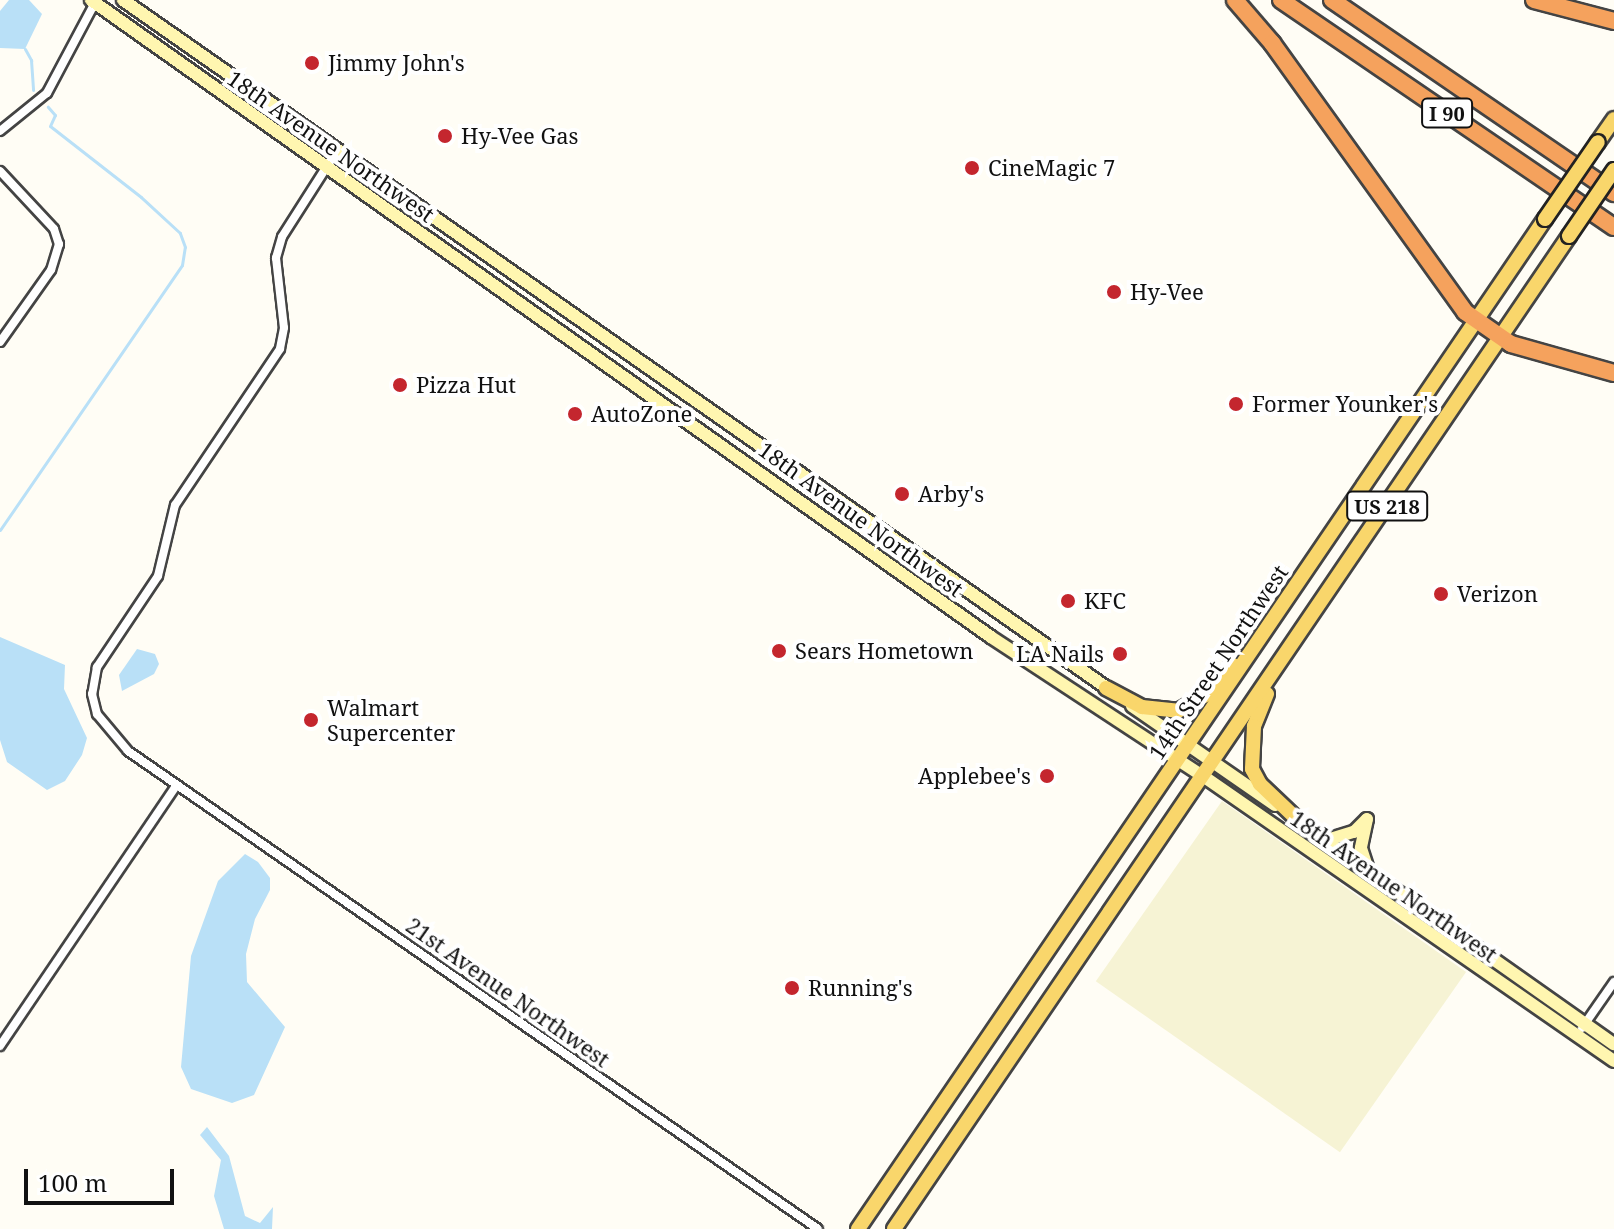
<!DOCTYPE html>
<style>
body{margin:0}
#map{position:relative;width:1614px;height:1229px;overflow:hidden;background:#fffdf5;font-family:"Noto Serif",serif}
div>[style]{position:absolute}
.farmland>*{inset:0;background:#f6f3d4;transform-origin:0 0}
.water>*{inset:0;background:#b9e0f7}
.stream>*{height:3px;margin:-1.5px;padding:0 1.5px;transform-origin:1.5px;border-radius:1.5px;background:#b9e0f7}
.roads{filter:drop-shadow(2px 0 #444) drop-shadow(-2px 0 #444) drop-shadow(0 2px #444) drop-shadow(0 -2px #444)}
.street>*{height:8px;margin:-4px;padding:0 4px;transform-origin:4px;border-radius:4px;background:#fff}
.secondary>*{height:12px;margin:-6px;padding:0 6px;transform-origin:6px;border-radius:6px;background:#fff6b0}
.primary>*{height:14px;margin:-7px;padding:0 7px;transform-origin:7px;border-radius:7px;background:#f9d66b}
.highway>*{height:16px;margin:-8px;padding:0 8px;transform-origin:8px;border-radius:8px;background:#f5a25d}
.bridges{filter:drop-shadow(2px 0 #222) drop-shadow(-2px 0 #222) drop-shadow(0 2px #222) drop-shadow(0 -2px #222)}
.primary-bridge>*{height:14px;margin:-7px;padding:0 7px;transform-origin:7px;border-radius:7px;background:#f9d66b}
.dots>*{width:22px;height:22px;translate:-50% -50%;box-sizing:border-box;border:4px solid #fff;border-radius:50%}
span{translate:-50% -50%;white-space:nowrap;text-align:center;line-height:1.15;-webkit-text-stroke:8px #fff;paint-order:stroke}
.shield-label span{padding:2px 6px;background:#fff;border:2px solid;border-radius:6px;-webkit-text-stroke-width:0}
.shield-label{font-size:20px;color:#111;font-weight:700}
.poi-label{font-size:22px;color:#111}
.left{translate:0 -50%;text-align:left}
.right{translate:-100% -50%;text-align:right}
.street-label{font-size:22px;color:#111}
.scale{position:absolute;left:24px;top:1169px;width:150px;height:36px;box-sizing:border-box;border:4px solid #111;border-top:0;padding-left:10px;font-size:24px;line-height:28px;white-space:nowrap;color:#111;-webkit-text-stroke:6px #fff;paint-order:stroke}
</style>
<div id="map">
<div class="farmland">
<i style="left:1222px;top:801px;width:298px;height:220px;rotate:35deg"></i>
</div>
<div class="water">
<i style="clip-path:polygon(9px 0,29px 0,42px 14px,25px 49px,0 48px,0 11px)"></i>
<i style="clip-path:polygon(0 637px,65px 665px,64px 689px,87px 738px,82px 755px,65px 781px,47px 790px,7px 762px,0 740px)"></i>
<i style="clip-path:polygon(137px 649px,155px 654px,159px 664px,154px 674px,122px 691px,119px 675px)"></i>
<i style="clip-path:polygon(245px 854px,258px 862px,270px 878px,270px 890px,255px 919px,246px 954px,247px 982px,285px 1027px,254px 1095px,232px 1103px,191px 1089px,181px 1067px,191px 956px,218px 881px)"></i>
<i style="clip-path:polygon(207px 1127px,229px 1156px,245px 1216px,260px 1223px,273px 1207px,272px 1229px,224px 1229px,214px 1196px,221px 1160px,200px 1135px)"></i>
</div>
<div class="stream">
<i style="left:25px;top:49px;width:13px;rotate:61deg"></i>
<i style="left:31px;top:60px;width:30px;rotate:86deg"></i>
<i style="left:0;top:530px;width:321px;rotate:-55.5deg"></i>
<i style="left:182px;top:265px;width:18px;rotate:-81deg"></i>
<i style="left:185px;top:247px;width:15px;rotate:-110deg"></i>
<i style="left:180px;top:233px;width:53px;rotate:-137.3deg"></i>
<i style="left:141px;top:197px;width:115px;rotate:-142deg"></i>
<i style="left:50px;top:126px;width:12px;rotate:-66deg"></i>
<i style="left:55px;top:115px;width:11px;rotate:-131deg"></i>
</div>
<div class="roads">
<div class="street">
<i style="left:0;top:131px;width:60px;rotate:-39deg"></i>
<i style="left:47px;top:93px;width:104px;rotate:-62deg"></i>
<i style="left:338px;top:149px;width:104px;rotate:122.5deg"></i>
<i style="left:282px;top:237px;width:22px;rotate:106deg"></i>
<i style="left:276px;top:258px;width:70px;rotate:83.5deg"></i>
<i style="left:284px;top:328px;width:21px;rotate:101deg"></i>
<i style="left:280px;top:349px;width:188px;rotate:123.9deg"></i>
<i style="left:175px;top:505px;width:73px;rotate:103.5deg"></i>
<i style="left:158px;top:576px;width:110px;rotate:123.8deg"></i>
<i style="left:97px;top:667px;width:27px;rotate:100deg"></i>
<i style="left:92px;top:694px;width:21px;rotate:76deg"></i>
<i style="left:97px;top:714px;width:48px;rotate:50deg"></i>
<i style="left:128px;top:751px;width:839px;rotate:34.71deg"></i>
<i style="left:0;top:171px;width:79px;rotate:47deg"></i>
<i style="left:54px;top:229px;width:16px;rotate:72deg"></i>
<i style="left:59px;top:244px;width:27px;rotate:107deg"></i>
<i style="left:51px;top:270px;width:88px;rotate:125.3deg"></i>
<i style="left:1582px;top:1028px;width:56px;rotate:-55.2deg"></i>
<i style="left:0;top:1046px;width:315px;rotate:-55.9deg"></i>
</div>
<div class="secondary">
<i style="left:91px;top:0;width:1103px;rotate:35.29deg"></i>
<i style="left:991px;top:637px;width:254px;rotate:33.3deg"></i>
<i style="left:1203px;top:776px;width:500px;rotate:34.74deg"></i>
<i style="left:123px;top:0;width:1209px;rotate:34.96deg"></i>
<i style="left:1132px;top:706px;width:174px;rotate:34.7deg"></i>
<i style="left:1367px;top:819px;width:30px;rotate:102deg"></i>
<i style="left:1361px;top:848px;width:20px;rotate:72deg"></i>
<i style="left:1296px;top:820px;width:389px;rotate:35.2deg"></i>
<i style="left:1327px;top:840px;width:28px;rotate:-17deg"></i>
<i style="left:1354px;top:832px;width:18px;rotate:-45deg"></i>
</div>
<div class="primary">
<i style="left:1598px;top:142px;width:28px;rotate:-55deg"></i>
<i style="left:1106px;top:688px;width:41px;rotate:27.8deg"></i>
<i style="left:1142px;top:707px;width:36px;rotate:6deg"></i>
<i style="left:1178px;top:711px;width:34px;rotate:-30deg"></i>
<i style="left:1207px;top:694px;width:39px;rotate:-48deg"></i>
<i style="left:1267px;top:694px;width:35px;rotate:112deg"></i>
<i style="left:1254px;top:726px;width:43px;rotate:92.7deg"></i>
<i style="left:1252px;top:769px;width:17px;rotate:62deg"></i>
<i style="left:1260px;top:784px;width:59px;rotate:43.6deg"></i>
<i style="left:858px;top:1229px;width:1222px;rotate:-55.78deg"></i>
<i style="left:894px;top:1229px;width:1201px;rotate:-55.79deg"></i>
</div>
<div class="highway">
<i style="left:1235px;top:0;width:57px;rotate:49.3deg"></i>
<i style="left:1272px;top:43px;width:331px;rotate:54.3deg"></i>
<i style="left:1465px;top:312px;width:56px;rotate:34.8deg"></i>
<i style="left:1511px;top:344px;width:107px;rotate:15.7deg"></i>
<i style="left:1281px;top:0;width:403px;rotate:34.3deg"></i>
<i style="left:1332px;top:0;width:342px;rotate:34.4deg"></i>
<i style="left:1534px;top:0;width:83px;rotate:14.7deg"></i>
</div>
</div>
<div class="bridges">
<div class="primary-bridge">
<i style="left:1545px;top:219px;width:93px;rotate:-55.5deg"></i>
<i style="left:1569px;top:236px;width:80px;rotate:-55.7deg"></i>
</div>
</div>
<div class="dots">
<i style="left:312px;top:63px;background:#c4262e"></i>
<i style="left:445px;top:136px;background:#c4262e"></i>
<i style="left:972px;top:168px;background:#c4262e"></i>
<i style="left:1114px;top:292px;background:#c4262e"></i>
<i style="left:400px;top:385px;background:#c4262e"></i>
<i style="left:1236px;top:404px;background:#c4262e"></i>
<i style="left:575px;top:414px;background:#c4262e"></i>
<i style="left:902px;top:494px;background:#c4262e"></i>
<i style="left:1441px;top:594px;background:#c4262e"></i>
<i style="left:1068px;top:601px;background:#c4262e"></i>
<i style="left:779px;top:651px;background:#c4262e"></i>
<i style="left:1120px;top:654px;background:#c4262e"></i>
<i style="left:311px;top:720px;background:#c4262e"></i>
<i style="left:1047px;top:776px;background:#c4262e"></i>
<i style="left:792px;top:988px;background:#c4262e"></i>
</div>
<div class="shield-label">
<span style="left:1447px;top:113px">I 90</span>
<span style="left:1387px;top:506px">US 218</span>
</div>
<div class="poi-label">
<span class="left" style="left:328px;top:63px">Jimmy John's</span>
<span class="left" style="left:461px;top:136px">Hy-Vee Gas</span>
<span class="left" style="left:988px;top:168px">CineMagic 7</span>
<span class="left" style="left:1130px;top:292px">Hy-Vee</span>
<span class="left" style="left:416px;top:385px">Pizza Hut</span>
<span class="left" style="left:1252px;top:404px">Former Younker's</span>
<span class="left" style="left:591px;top:414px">AutoZone</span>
<span class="left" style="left:918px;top:494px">Arby's</span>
<span class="left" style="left:1457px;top:594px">Verizon</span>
<span class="left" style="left:1084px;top:601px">KFC</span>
<span class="left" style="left:795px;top:651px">Sears Hometown</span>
<span class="right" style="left:1104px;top:654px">LA Nails</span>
<span class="left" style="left:327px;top:720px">Walmart<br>Supercenter</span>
<span class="right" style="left:1031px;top:776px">Applebee's</span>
<span class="left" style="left:808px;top:988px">Running's</span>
</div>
<div class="street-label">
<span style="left:331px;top:146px;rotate:35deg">18th Avenue Northwest</span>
<span style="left:861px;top:519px;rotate:36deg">18th Avenue Northwest</span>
<span style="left:1218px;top:662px;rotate:-56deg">14th Street Northwest</span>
<span style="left:1394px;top:886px;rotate:35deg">18th Avenue Northwest</span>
<span style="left:508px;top:992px;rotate:35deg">21st Avenue Northwest</span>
</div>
<div class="scale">100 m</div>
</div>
